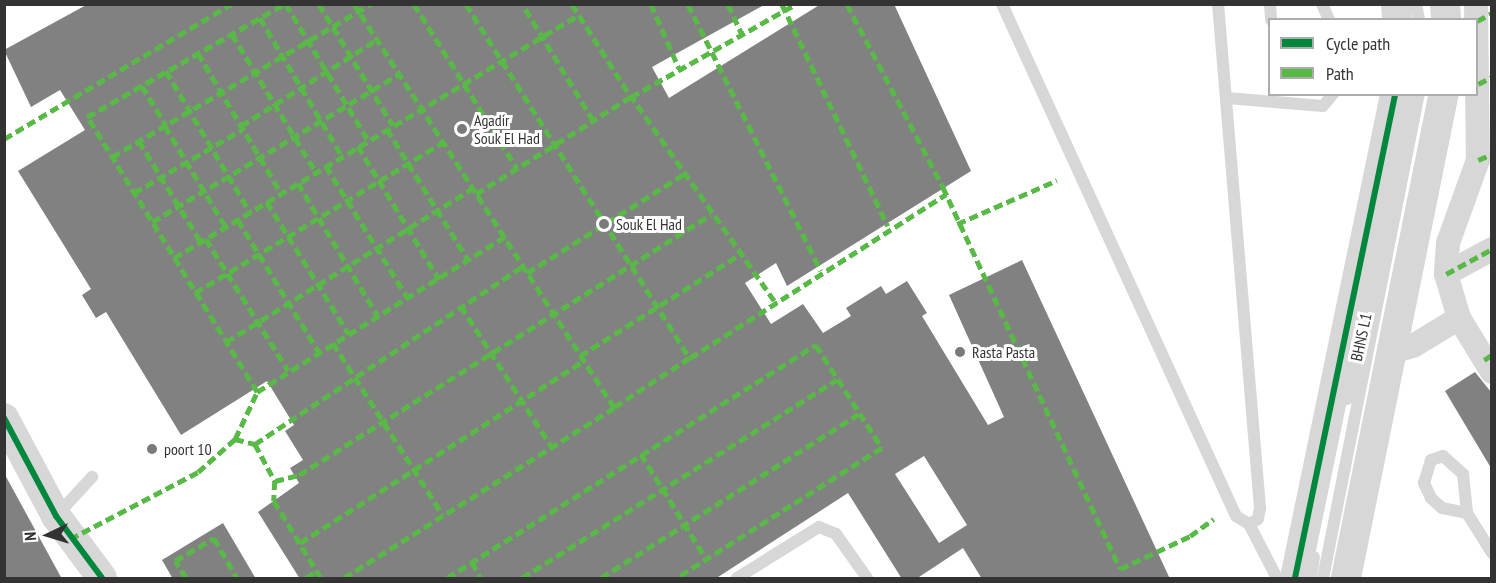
<!DOCTYPE html>
<style>
body{margin:0}
#map{position:relative;width:1496px;height:583px;overflow:hidden;background:#fff;font-family:"PT Sans Narrow",sans-serif}
div>[style]{position:absolute}
.building>*{inset:0;background:#818181}
.service>*{height:12px;margin:-6px;padding:0 6px;transform-origin:6px;border-radius:6px;background:#d7d7d7}
.minor>*{height:24px;margin:-12px;padding:0 12px;transform-origin:12px;border-radius:12px;background:#d7d7d7}
.tertiary>*{height:30px;margin:-15px;padding:0 15px;transform-origin:15px;border-radius:15px;background:#d7d7d7}
.quiet>*{height:4.5px;margin-top:-2.25px;transform-origin:0;background:repeating-linear-gradient(90deg,#58b947 0 9px,transparent 0 13.5px)}
.cycleway>*{height:6px;margin:-3px;padding:0 3px;transform-origin:3px;border-radius:3px;background:#00873e}
.dots>*{width:16px;height:16px;translate:-50% -50%;box-sizing:border-box;border:3px solid #fff;border-radius:50%}
span{translate:-50% -50%;white-space:nowrap;text-align:center;line-height:1.15;-webkit-text-stroke:6px #fff;paint-order:stroke}
.poi-label{font-size:16px;color:#333}
.left{translate:0 -50%;text-align:left}
.street-label{font-size:16px;color:#333}
.frame{position:absolute;inset:0;border:6px solid #333;pointer-events:none}
.legend{position:absolute;left:1268px;top:18px;width:210px;height:78px;box-sizing:border-box;background:#fff;border:2px solid #adadad;margin:0;padding:8px 10px;list-style:none;font-size:18px;color:#333}
.legend li{display:flex;align-items:center;gap:12px;height:30px}
.legend b{width:30px;border:2px solid #adadad}
.north{position:absolute;left:18px;top:505px;width:60px;height:60px;-webkit-text-stroke:4px #fff;paint-order:stroke;rotate:266deg;font-size:16px;font-weight:700;line-height:24px;text-align:center;color:#333}
.north::after{content:'';display:block;margin:auto;width:21px;height:27px;background:#333;clip-path:polygon(50% 0,100% 100%,50% 72%,0 100%)}
</style>
<div id="map">
<div class="building">
<i style="clip-path:polygon(evenodd,88px 4px,766px 4px,652px 67px,669px 98px,821px 4px,894px 4px,971px 171px,787px 286px,776px 263px,745px 283px,771px 324px,803px 304px,823px 333px,851px 316px,846px 308px,881px 286px,886px 294px,907px 281px,927px 313px,922px 316px,988px 425px,1004px 417px,949px 295px,1022px 260px,1170px 579px,982px 579px,963px 548px,916px 579px,902px 579px,848px 493px,715px 579px,300px 579px,258px 512px,299px 483px,290px 468px,303px 460px,285px 431px,294px 425px,267px 381px,181px 435px,106px 312px,96px 318px,82px 295px,91px 289px,18px 171px,85px 130px,60px 90px,31px 107px,4px 50px,88px 4px,924px 456px,967px 525px,939px 543px,895px 474px,924px 456px)"></i>
<i style="clip-path:polygon(1475px 372px,1491px 392px,1491px 468px,1445px 391px)"></i>
<i style="clip-path:polygon(4px 473px,62px 579px,4px 579px)"></i>
<i style="clip-path:polygon(223px 523px,256px 579px,173px 579px,162px 560px)"></i>
</div>
<div class="service">
<i style="left:1002px;top:4px;width:563px;rotate:65.44deg"></i>
<i style="left:1236px;top:516px;width:15px;rotate:32deg"></i>
<i style="left:1249px;top:524px;width:10px;rotate:-29deg"></i>
<i style="left:1258px;top:519px;width:11px;rotate:-80deg"></i>
<i style="left:1260px;top:508px;width:506px;rotate:-94.76deg"></i>
<i style="left:1270px;top:4px;width:16px;rotate:86deg"></i>
<i style="left:1322px;top:4px;width:17px;rotate:66deg"></i>
<i style="left:1416px;top:4px;width:16px;rotate:79deg"></i>
<i style="left:1227px;top:98px;width:96px;rotate:4.8deg"></i>
<i style="left:1323px;top:106px;width:16px;rotate:-50deg"></i>
<i style="left:1347px;top:399px;width:309px;rotate:-78.6deg"></i>
<i style="left:1467px;top:513px;width:25px;rotate:-169deg"></i>
<i style="left:1442px;top:508px;width:15px;rotate:-138deg"></i>
<i style="left:1431px;top:498px;width:17px;rotate:-115deg"></i>
<i style="left:1424px;top:483px;width:24px;rotate:-73deg"></i>
<i style="left:1431px;top:460px;width:13px;rotate:-18deg"></i>
<i style="left:1443px;top:456px;width:27px;rotate:42deg"></i>
<i style="left:1463px;top:474px;width:39px;rotate:84deg"></i>
<i style="left:1467px;top:513px;width:47px;rotate:58deg"></i>
<i style="left:57px;top:515px;width:52px;rotate:-47.4deg"></i>
<i style="left:1249px;top:524px;width:61px;rotate:62.6deg"></i>
<i style="left:737px;top:578px;width:97px;rotate:-31.9deg"></i>
<i style="left:819px;top:527px;width:18px;rotate:22deg"></i>
<i style="left:836px;top:534px;width:54px;rotate:54.8deg"></i>
<i style="left:1311px;top:578px;width:21px;rotate:-82deg"></i>
<i style="left:1323px;top:578px;width:493px;rotate:-78.8deg"></i>
</div>
<div class="minor">
<i style="left:1476px;top:4px;width:156px;rotate:89.3deg"></i>
<i style="left:1478px;top:160px;width:88px;rotate:109.9deg"></i>
<i style="left:1448px;top:243px;width:31px;rotate:94deg"></i>
<i style="left:1446px;top:274px;width:46px;rotate:73.5deg"></i>
<i style="left:1459px;top:318px;width:63px;rotate:58.6deg"></i>
<i style="left:1446px;top:274px;width:52px;rotate:-28.5deg"></i>
<i style="left:1392px;top:352px;width:22px;rotate:-16deg"></i>
<i style="left:1413px;top:346px;width:54px;rotate:-31.3deg"></i>
</div>
<div class="tertiary">
<i style="left:1396px;top:4px;width:16px;rotate:86deg"></i>
<i style="left:1445px;top:4px;width:16px;rotate:86deg"></i>
<i style="left:4px;top:418px;width:111px;rotate:62deg"></i>
<i style="left:56px;top:516px;width:77px;rotate:53.4deg"></i>
<i style="left:1295px;top:578px;width:494px;rotate:-78.3deg"></i>
<i style="left:1346px;top:578px;width:494px;rotate:-78.6deg"></i>
</div>
<div class="quiet">
<i style="left:286px;top:4px;width:159px;rotate:58.9deg"></i>
<i style="left:319px;top:4px;width:142px;rotate:58.6deg"></i>
<i style="left:414px;top:4px;width:194px;rotate:57.9deg"></i>
<i style="left:466px;top:4px;width:419px;rotate:57.7deg"></i>
<i style="left:690px;top:358px;width:91px;rotate:146.7deg"></i>
<i style="left:572px;top:4px;width:110px;rotate:57.6deg"></i>
<i style="left:631px;top:97px;width:45px;rotate:147.7deg"></i>
<i style="left:651px;top:4px;width:70px;rotate:66.4deg"></i>
<i style="left:688px;top:4px;width:298px;rotate:63.5deg"></i>
<i style="left:728px;top:4px;width:35px;rotate:65deg"></i>
<i style="left:782px;top:4px;width:246px;rotate:64.5deg"></i>
<i style="left:847px;top:4px;width:207px;rotate:62.3deg"></i>
<i style="left:943px;top:187px;width:421px;rotate:65.1deg"></i>
<i style="left:1120px;top:569px;width:77px;rotate:-25.2deg"></i>
<i style="left:1190px;top:536px;width:29px;rotate:-36deg"></i>
<i style="left:260px;top:18px;width:161px;rotate:59.3deg"></i>
<i style="left:1477px;top:21px;width:17px;rotate:-28deg"></i>
<i style="left:232px;top:34px;width:162px;rotate:58.7deg"></i>
<i style="left:198px;top:53px;width:163px;rotate:59.3deg"></i>
<i style="left:166px;top:71px;width:164px;rotate:59.2deg"></i>
<i style="left:1478px;top:84px;width:16px;rotate:-27deg"></i>
<i style="left:142px;top:86px;width:46px;rotate:58.4deg"></i>
<i style="left:165px;top:126px;width:118px;rotate:58.9deg"></i>
<i style="left:241px;top:126px;width:160px;rotate:-32.5deg"></i>
<i style="left:387px;top:129px;width:155px;rotate:58.2deg"></i>
<i style="left:4px;top:139px;width:264px;rotate:-30.7deg"></i>
<i style="left:139px;top:141px;width:119px;rotate:58.5deg"></i>
<i style="left:358px;top:146px;width:156px;rotate:58.7deg"></i>
<i style="left:112px;top:157px;width:301px;rotate:-30.6deg"></i>
<i style="left:1478px;top:160px;width:15px;rotate:-23deg"></i>
<i style="left:326px;top:166px;width:155px;rotate:58.2deg"></i>
<i style="left:298px;top:183px;width:155px;rotate:59deg"></i>
<i style="left:134px;top:193px;width:126px;rotate:-30.4deg"></i>
<i style="left:476px;top:194px;width:138px;rotate:-32deg"></i>
<i style="left:593px;top:121px;width:137px;rotate:-121.3deg"></i>
<i style="left:267px;top:202px;width:155px;rotate:58.2deg"></i>
<i style="left:238px;top:220px;width:155px;rotate:58.5deg"></i>
<i style="left:152px;top:222px;width:288px;rotate:-30.9deg"></i>
<i style="left:957px;top:224px;width:109px;rotate:-23.7deg"></i>
<i style="left:206px;top:239px;width:155px;rotate:58deg"></i>
<i style="left:174px;top:258px;width:471px;rotate:-31deg"></i>
<i style="left:527px;top:273px;width:188px;rotate:-32.2deg"></i>
<i style="left:1446px;top:274px;width:52px;rotate:-28.5deg"></i>
<i style="left:195px;top:293px;width:290px;rotate:-31.3deg"></i>
<i style="left:774px;top:301px;width:249px;rotate:-125deg"></i>
<i style="left:631px;top:97px;width:189px;rotate:-29.4deg"></i>
<i style="left:461px;top:306px;width:168px;rotate:57.2deg"></i>
<i style="left:226px;top:342px;width:291px;rotate:-31.9deg"></i>
<i style="left:333px;top:343px;width:204px;rotate:57.4deg"></i>
<i style="left:580px;top:356px;width:188px;rotate:-32.4deg"></i>
<i style="left:690px;top:358px;width:304px;rotate:-32.6deg"></i>
<i style="left:1484px;top:360px;width:9px;rotate:-32deg"></i>
<i style="left:257px;top:392px;width:292px;rotate:-32.1deg"></i>
<i style="left:235px;top:439px;width:52px;rotate:-64.9deg"></i>
<i style="left:257px;top:392px;width:323px;rotate:-121.7deg"></i>
<i style="left:87px;top:117px;width:227px;rotate:-29.8deg"></i>
<i style="left:255px;top:444px;width:322px;rotate:-33.6deg"></i>
<i style="left:641px;top:454px;width:125px;rotate:58.1deg"></i>
<i style="left:275px;top:481px;width:25px;rotate:-14deg"></i>
<i style="left:299px;top:475px;width:487px;rotate:-32.3deg"></i>
<i style="left:70px;top:539px;width:144px;rotate:-27.6deg"></i>
<i style="left:198px;top:472px;width:50px;rotate:-41.7deg"></i>
<i style="left:235px;top:439px;width:21px;rotate:14deg"></i>
<i style="left:255px;top:444px;width:42px;rotate:61.6deg"></i>
<i style="left:275px;top:481px;width:20px;rotate:93deg"></i>
<i style="left:274px;top:501px;width:90px;rotate:58.6deg"></i>
<i style="left:300px;top:543px;width:337px;rotate:-32.7deg"></i>
<i style="left:472px;top:562px;width:18px;rotate:61deg"></i>
<i style="left:186px;top:578px;width:20px;rotate:-123deg"></i>
<i style="left:175px;top:561px;width:45px;rotate:-30.5deg"></i>
<i style="left:214px;top:538px;width:46px;rotate:60.1deg"></i>
<i style="left:306px;top:578px;width:12px;rotate:-35deg"></i>
<i style="left:344px;top:578px;width:319px;rotate:-32.2deg"></i>
<i style="left:614px;top:408px;width:480px;rotate:-122.8deg"></i>
<i style="left:447px;top:578px;width:436px;rotate:-32.3deg"></i>
<i style="left:816px;top:345px;width:122px;rotate:57.3deg"></i>
<i style="left:882px;top:448px;width:243px;rotate:147.6deg"></i>
<i style="left:522px;top:578px;width:372px;rotate:-32.2deg"></i>
<i style="left:601px;top:578px;width:305px;rotate:-32.5deg"></i>
</div>
<div class="cycleway">
<i style="left:4px;top:418px;width:111px;rotate:62deg"></i>
<i style="left:56px;top:516px;width:77px;rotate:53.4deg"></i>
<i style="left:1295px;top:578px;width:494px;rotate:-78.3deg"></i>
</div>
<div class="dots">
<i style="left:462px;top:129px;background:#7a7a7a"></i>
<i style="left:604px;top:224px;background:#7a7a7a"></i>
<i style="left:960px;top:352px;background:#7a7a7a"></i>
<i style="left:152px;top:449px;background:#7a7a7a"></i>
</div>
<div class="poi-label">
<span class="left" style="left:474px;top:129px">Agadir<br>Souk El Had</span>
<span class="left" style="left:616px;top:224px">Souk El Had</span>
<span class="left" style="left:972px;top:352px">Rasta Pasta</span>
<span class="left" style="left:164px;top:449px">poort 10</span>
</div>
<div class="street-label">
<span style="left:1361px;top:337px;rotate:-78deg">BHNS L1</span>
</div>
<div class="frame"></div>
<ul class="legend">
<li><b style="height:8px;background:#00873e"></b>Cycle path</li>
<li><b style="height:8px;background:#58b947"></b>Path</li>
</ul>
<div class="north">N</div>
</div>
